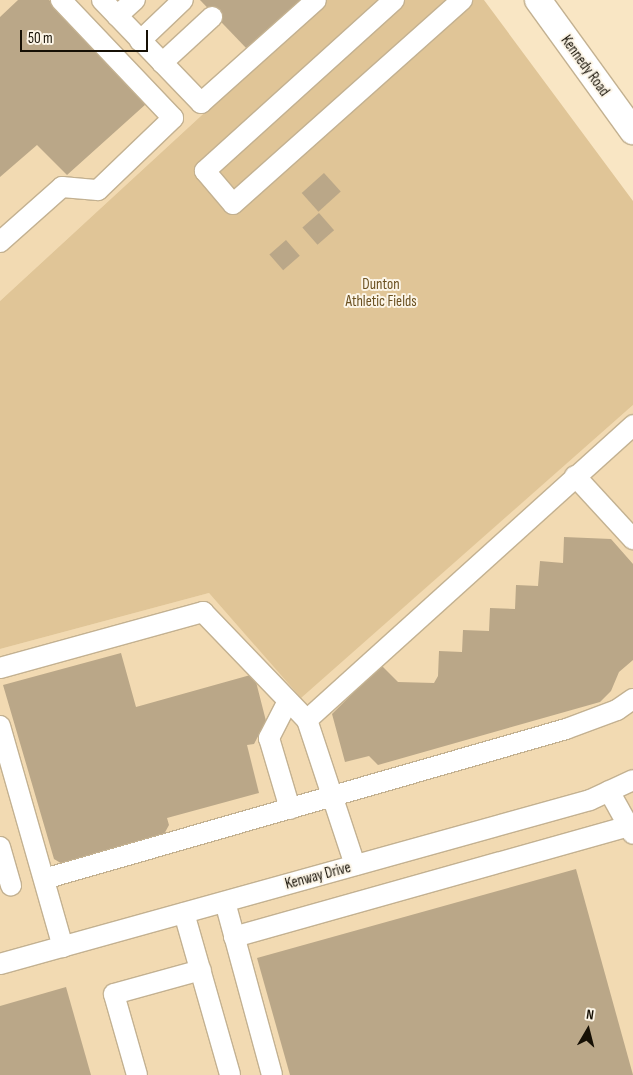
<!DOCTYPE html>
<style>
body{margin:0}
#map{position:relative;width:633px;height:1075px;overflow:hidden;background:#f9e6c4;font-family:"Sofia Sans Condensed",sans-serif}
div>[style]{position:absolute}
.built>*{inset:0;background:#f2dab2}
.green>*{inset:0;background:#e0c597}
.building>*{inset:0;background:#baa788;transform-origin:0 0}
.roads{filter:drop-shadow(1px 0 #c3b191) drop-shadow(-1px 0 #c3b191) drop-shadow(0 1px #c3b191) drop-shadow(0 -1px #c3b191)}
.minor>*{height:20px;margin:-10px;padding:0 10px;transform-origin:10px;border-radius:10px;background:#fff}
.major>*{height:26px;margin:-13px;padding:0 13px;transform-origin:13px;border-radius:13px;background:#fff}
span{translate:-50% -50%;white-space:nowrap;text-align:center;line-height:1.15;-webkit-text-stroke:4px #fcf5e7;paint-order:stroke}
.street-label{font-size:15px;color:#161005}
.park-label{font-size:15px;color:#6a5020}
.north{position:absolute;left:563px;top:1005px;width:50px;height:50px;-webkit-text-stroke:4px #fcf5e7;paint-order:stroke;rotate:8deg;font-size:14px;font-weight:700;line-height:20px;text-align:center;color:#161005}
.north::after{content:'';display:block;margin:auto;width:18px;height:22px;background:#161005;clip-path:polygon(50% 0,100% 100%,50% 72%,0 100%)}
.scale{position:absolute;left:20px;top:30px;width:128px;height:22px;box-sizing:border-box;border:2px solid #161005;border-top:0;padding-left:6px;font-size:15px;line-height:18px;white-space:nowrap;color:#161005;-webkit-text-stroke:4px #fcf5e7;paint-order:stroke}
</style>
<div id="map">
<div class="built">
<i style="clip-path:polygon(0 0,327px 0,0 301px)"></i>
<i style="clip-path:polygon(633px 405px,633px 1075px,0 1075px,0 649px,209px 593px,301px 697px)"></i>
</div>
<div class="green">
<i style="clip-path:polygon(327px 0,484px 0,633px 201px,633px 405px,301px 698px,209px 593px,0 649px,0 301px)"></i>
</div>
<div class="building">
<i style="clip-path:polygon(18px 0,49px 0,146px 104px,67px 175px,37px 145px,0 177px,0 17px)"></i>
<i style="clip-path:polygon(200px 0,303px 0,248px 50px)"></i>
<i style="left:324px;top:173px;width:25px;height:30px;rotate:48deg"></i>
<i style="left:319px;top:213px;width:23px;height:22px;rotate:49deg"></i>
<i style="left:286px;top:240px;width:21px;height:22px;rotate:49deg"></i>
<i style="clip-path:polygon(564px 537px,611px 539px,633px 564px,633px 660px,619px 672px,611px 691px,600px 702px,378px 765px,369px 756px,345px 762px,332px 714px,381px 665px,398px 682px,434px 683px,438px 676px,439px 651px,462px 652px,463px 630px,489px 631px,490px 608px,515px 609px,516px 585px,538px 586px,540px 561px,563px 563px)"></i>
<i style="clip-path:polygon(121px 653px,136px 707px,254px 674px,266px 721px,254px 744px,247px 745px,259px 793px,167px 818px,169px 825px,163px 836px,64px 865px,54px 859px,3px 685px)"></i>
<i style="clip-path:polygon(576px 869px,633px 1075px,290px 1075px,257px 958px)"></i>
<i style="clip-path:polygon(66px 987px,91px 1075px,0 1075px,0 1006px)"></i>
</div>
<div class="roads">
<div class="minor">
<i style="left:102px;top:0;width:143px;rotate:46.1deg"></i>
<i style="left:201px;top:103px;width:154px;rotate:-41.8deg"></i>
<i style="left:394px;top:0;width:255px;rotate:137.9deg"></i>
<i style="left:205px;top:171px;width:43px;rotate:49.7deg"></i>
<i style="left:233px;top:204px;width:307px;rotate:-41.7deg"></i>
<i style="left:117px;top:16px;width:24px;rotate:-42deg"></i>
<i style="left:140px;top:41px;width:59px;rotate:-43.6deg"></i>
<i style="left:162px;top:63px;width:68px;rotate:-42.6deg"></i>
<i style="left:0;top:242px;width:83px;rotate:-41.6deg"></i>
<i style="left:62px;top:187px;width:36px;rotate:5deg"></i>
<i style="left:98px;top:190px;width:104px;rotate:-43.8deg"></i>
<i style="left:173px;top:118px;width:163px;rotate:-133.5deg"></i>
<i style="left:575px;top:476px;width:86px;rotate:47.4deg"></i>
<i style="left:0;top:668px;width:211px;rotate:-15.4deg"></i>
<i style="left:203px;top:612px;width:150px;rotate:46.1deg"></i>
<i style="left:288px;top:701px;width:42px;rotate:117.2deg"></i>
<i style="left:269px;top:738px;width:74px;rotate:73.5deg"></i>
<i style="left:0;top:726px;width:230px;rotate:74.1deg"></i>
<i style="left:609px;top:791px;width:49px;rotate:60.8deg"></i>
<i style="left:0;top:847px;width:40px;rotate:74deg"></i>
<i style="left:355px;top:865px;width:153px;rotate:-108.3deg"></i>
<i style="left:307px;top:720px;width:440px;rotate:-42.1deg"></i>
<i style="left:44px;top:879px;width:543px;rotate:-16.03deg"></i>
<i style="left:566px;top:729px;width:54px;rotate:-20.4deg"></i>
<i style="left:617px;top:710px;width:19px;rotate:-35deg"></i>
<i style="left:225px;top:902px;width:179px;rotate:74.8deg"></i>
<i style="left:184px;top:913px;width:168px;rotate:74.1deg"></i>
<i style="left:234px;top:937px;width:409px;rotate:-15.7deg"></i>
<i style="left:0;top:964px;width:612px;rotate:-15.53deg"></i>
<i style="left:590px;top:800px;width:47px;rotate:-24.9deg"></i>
<i style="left:137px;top:1075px;width:84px;rotate:-105.9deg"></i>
<i style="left:114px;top:994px;width:90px;rotate:-15.4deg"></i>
</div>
<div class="major">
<i style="left:538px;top:0;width:162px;rotate:54.1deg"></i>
</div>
</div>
<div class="street-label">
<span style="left:585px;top:66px;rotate:54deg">Kennedy Road</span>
<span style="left:318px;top:876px;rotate:-15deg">Kenway Drive</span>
</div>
<div class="park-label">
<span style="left:381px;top:293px">Dunton<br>Athletic Fields</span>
</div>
<div class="north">N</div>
<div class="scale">50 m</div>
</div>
